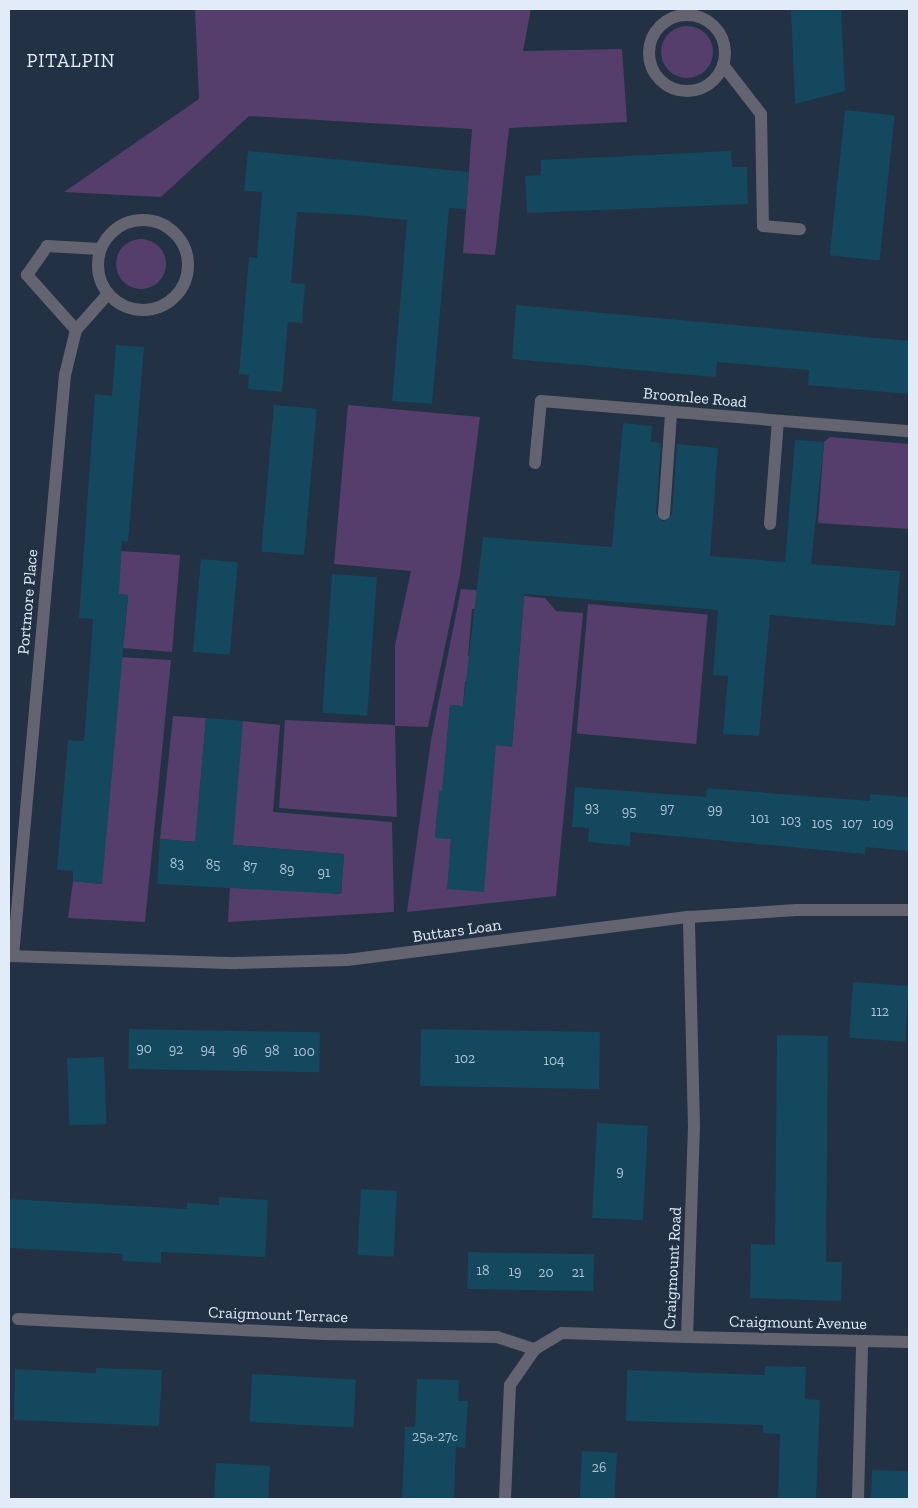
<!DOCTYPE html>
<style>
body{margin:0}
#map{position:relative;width:918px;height:1508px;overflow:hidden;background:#223144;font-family:"Zilla Slab",serif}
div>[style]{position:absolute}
.green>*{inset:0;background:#553e6b;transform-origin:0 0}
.round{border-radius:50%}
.building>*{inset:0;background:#14485e;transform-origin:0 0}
.service>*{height:12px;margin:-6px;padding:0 6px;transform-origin:6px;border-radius:6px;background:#636470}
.minor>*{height:12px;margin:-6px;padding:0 6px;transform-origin:6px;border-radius:6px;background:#636470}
.minor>.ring{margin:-6px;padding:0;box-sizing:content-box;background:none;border:12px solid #636470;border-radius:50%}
.tertiary>*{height:12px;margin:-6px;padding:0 6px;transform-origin:6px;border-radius:6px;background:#636470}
span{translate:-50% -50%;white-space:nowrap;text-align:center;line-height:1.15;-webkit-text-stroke:5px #223144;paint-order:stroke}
.number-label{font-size:14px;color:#aec3d2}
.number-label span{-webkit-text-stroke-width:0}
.street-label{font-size:16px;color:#e2ecf8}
.quarter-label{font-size:19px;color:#e2ecf8;letter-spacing:1px}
.frame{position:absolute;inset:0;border:10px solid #e2ecf8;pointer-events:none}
</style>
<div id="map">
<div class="green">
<i style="clip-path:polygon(195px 9px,531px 9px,523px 51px,622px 49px,627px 122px,509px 128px,495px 255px,463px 253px,472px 129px,249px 116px,161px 197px,64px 192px,199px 99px)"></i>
<i class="round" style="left:661px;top:26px;width:52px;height:52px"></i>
<i class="round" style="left:116px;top:239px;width:50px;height:50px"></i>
<i style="clip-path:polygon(348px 405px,480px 417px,460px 575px,428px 727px,395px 726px,397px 817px,279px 808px,285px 720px,395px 725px,395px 645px,411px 571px,334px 564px)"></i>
<i style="clip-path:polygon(830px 437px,909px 444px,909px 529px,818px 523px,824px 442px)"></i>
<i style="clip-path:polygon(121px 551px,180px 555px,172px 652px,111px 647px,112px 639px,124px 639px,128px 595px,118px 594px)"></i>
<i style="clip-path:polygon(461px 589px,489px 591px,488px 610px,472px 609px,468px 656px,484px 658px,482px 684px,465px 682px,463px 706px,450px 705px,447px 741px,460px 742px,437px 815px,435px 837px,451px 839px,450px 853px,496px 745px,512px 746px,524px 596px,545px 598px,556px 611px,583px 613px,556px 896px,407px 912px,431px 740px)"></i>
<i style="left:588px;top:604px;width:120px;height:130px;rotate:5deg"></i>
<i style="clip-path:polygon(120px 657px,171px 660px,145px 922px,68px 918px,73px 881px,101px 884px)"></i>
<i style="clip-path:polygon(173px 716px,206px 718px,198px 811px,243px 721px,280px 725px,273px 812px,392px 822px,394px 912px,228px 922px,230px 885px,341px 894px,344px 854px,160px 839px)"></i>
</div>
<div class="building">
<i style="clip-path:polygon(791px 9px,841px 9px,845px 91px,795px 104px)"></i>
<i style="left:845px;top:110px;width:50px;height:146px;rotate:6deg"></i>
<i style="clip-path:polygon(248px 151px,469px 172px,466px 209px,449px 208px,432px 404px,392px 401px,407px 220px,355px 215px,297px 212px,291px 283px,305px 284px,302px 323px,288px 322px,282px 392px,248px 389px,249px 375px,239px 374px,249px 257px,257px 258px,262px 192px,244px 191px)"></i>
<i style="clip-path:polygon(731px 151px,732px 167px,747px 167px,748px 204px,527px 213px,525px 176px,541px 175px,541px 160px)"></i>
<i style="clip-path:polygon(516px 305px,909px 341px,909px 394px,808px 385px,809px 370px,717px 362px,716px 377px,512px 359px)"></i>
<i style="clip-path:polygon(116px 345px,144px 347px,128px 542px,122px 541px,119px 594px,128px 595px,102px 884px,73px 881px,73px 871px,57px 870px,68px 740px,84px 741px,88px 691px,93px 619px,79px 618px,95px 394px,112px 396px)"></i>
<i style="left:274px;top:405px;width:43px;height:147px;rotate:5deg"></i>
<i style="clip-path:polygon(623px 423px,652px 426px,651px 442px,661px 443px,656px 513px,663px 522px,672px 515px,677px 444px,718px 448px,710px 556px,785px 562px,795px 440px,824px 442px,811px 564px,900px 571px,895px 626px,770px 615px,759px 736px,723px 734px,728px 676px,713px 675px,718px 610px,524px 594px,512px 747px,496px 745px,484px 892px,447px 889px,451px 839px,435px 838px,439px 791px,442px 791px,450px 705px,463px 706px,483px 537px,612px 547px)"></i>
<i style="left:201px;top:559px;width:37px;height:93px;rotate:5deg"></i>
<i style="left:332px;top:574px;width:45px;height:139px;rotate:4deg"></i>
<i style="clip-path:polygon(206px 718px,243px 721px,233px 845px,344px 854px,341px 894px,157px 884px,160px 839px,195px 842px)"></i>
<i style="clip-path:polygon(575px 787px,706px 797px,707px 788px,870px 801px,870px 794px,909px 797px,909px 851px,866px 847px,865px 854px,630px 832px,630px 846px,588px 842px,589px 828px,572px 827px)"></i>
<i style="left:853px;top:982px;width:56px;height:56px;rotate:4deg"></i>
<i style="left:129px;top:1029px;width:191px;height:40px;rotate:1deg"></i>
<i style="left:421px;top:1029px;width:179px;height:57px;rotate:1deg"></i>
<i style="clip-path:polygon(777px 1035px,828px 1036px,826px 1262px,842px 1262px,841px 1301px,750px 1298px,751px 1244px,775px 1245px)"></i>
<i style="left:104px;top:1057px;width:67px;height:37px;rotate:88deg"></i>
<i style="left:597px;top:1123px;width:51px;height:95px;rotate:3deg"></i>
<i style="left:361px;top:1189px;width:36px;height:66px;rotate:3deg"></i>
<i style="clip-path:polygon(219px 1197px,268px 1200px,265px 1257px,161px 1252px,161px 1263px,122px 1261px,123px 1254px,9px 1248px,9px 1199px,187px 1209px,187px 1203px,219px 1205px)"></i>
<i style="left:468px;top:1252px;width:126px;height:37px;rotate:1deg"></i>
<i style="clip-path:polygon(765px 1366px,806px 1367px,805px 1399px,820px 1400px,816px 1499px,778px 1499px,780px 1434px,763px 1433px,763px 1425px,626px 1421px,627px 1370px,765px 1375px)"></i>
<i style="clip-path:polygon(96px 1368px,162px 1370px,159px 1426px,14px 1420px,15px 1369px,96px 1373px)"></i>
<i style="left:252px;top:1374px;width:104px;height:48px;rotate:3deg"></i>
<i style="clip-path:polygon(417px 1379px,459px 1380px,458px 1401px,468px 1401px,465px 1448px,456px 1447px,454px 1499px,402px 1499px,405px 1427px,415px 1427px)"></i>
<i style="left:582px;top:1451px;width:35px;height:48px;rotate:3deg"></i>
<i style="left:216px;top:1463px;width:54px;height:36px;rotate:3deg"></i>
<i style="left:872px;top:1470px;width:37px;height:29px;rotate:2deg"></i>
</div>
<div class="service">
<i style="left:723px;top:65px;width:62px;rotate:52.2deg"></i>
<i style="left:761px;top:114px;width:112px;rotate:89deg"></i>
<i style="left:763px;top:226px;width:37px;rotate:5deg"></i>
<i style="left:76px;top:330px;width:74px;rotate:-131.7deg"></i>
<i style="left:27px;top:275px;width:35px;rotate:-55deg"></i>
<i style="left:47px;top:246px;width:53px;rotate:3.2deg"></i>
<i style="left:664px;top:514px;width:101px;rotate:-86deg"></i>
<i style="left:770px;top:524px;width:103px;rotate:-85.6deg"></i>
<i style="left:858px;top:1499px;width:158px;rotate:-88.5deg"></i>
</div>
<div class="minor">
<i class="ring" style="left:649px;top:15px;width:64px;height:64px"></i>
<i class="ring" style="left:98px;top:220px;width:78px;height:78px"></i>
<i style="left:535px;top:463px;width:62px;rotate:-84.5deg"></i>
<i style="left:541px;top:401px;width:369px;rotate:4.7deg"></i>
<i style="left:13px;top:956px;width:583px;rotate:-84.89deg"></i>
<i style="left:65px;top:375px;width:46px;rotate:-76.3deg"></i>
<i style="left:76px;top:330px;width:48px;rotate:-48.4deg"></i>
<i style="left:18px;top:1319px;width:306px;rotate:2.8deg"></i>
<i style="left:324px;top:1334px;width:173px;rotate:1deg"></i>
<i style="left:497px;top:1337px;width:40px;rotate:18deg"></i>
<i style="left:687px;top:1337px;width:222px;rotate:1.3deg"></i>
<i style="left:505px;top:1499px;width:114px;rotate:-87.5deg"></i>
<i style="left:510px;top:1385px;width:44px;rotate:-55.2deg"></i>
<i style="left:535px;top:1349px;width:31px;rotate:-31deg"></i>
<i style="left:562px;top:1333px;width:125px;rotate:1.8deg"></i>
<i style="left:687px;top:1337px;width:210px;rotate:-88.1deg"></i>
<i style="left:694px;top:1127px;width:210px;rotate:-91.4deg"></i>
</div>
<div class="tertiary">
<i style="left:9px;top:956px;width:227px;rotate:1.8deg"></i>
<i style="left:236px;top:963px;width:111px;rotate:-1.5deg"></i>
<i style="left:347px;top:960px;width:345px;rotate:-7.2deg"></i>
<i style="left:689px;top:917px;width:108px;rotate:-3.7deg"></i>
<i style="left:797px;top:910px;width:112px"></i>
</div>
<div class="number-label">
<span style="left:592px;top:808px">93</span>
<span style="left:667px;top:809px">97</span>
<span style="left:715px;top:810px">99</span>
<span style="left:629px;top:812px">95</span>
<span style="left:760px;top:819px">101</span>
<span style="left:791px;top:821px">103</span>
<span style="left:822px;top:824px">105</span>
<span style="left:852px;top:824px">107</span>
<span style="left:883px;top:824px">109</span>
<span style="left:177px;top:864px">83</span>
<span style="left:213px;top:865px">85</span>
<span style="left:250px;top:867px">87</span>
<span style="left:287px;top:870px">89</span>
<span style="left:324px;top:873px">91</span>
<span style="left:880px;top:1012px">112</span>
<span style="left:144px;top:1049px">90</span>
<span style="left:176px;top:1050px">92</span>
<span style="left:208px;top:1050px">94</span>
<span style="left:240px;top:1051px">96</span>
<span style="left:272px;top:1051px">98</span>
<span style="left:304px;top:1052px">100</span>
<span style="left:465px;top:1059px">102</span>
<span style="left:554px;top:1061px">104</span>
<span style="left:620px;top:1172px">9</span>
<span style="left:483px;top:1271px">18</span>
<span style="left:515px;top:1272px">19</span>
<span style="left:546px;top:1273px">20</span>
<span style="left:578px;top:1273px">21</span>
<span style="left:435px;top:1437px">25a-27c</span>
<span style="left:599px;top:1468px">26</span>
</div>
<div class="street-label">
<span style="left:695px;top:398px;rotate:5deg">Broomlee Road</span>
<span style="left:28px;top:602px;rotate:-85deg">Portmore Place</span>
<span style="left:457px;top:931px;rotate:-8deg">Buttars Loan</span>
<span style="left:673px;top:1268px;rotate:-87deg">Craigmount Road</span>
<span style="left:278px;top:1315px;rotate:2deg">Craigmount Terrace</span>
<span style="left:798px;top:1323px;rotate:1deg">Craigmount Avenue</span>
</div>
<div class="quarter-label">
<span style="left:71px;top:61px">PITALPIN</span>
</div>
<div class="frame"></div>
</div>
